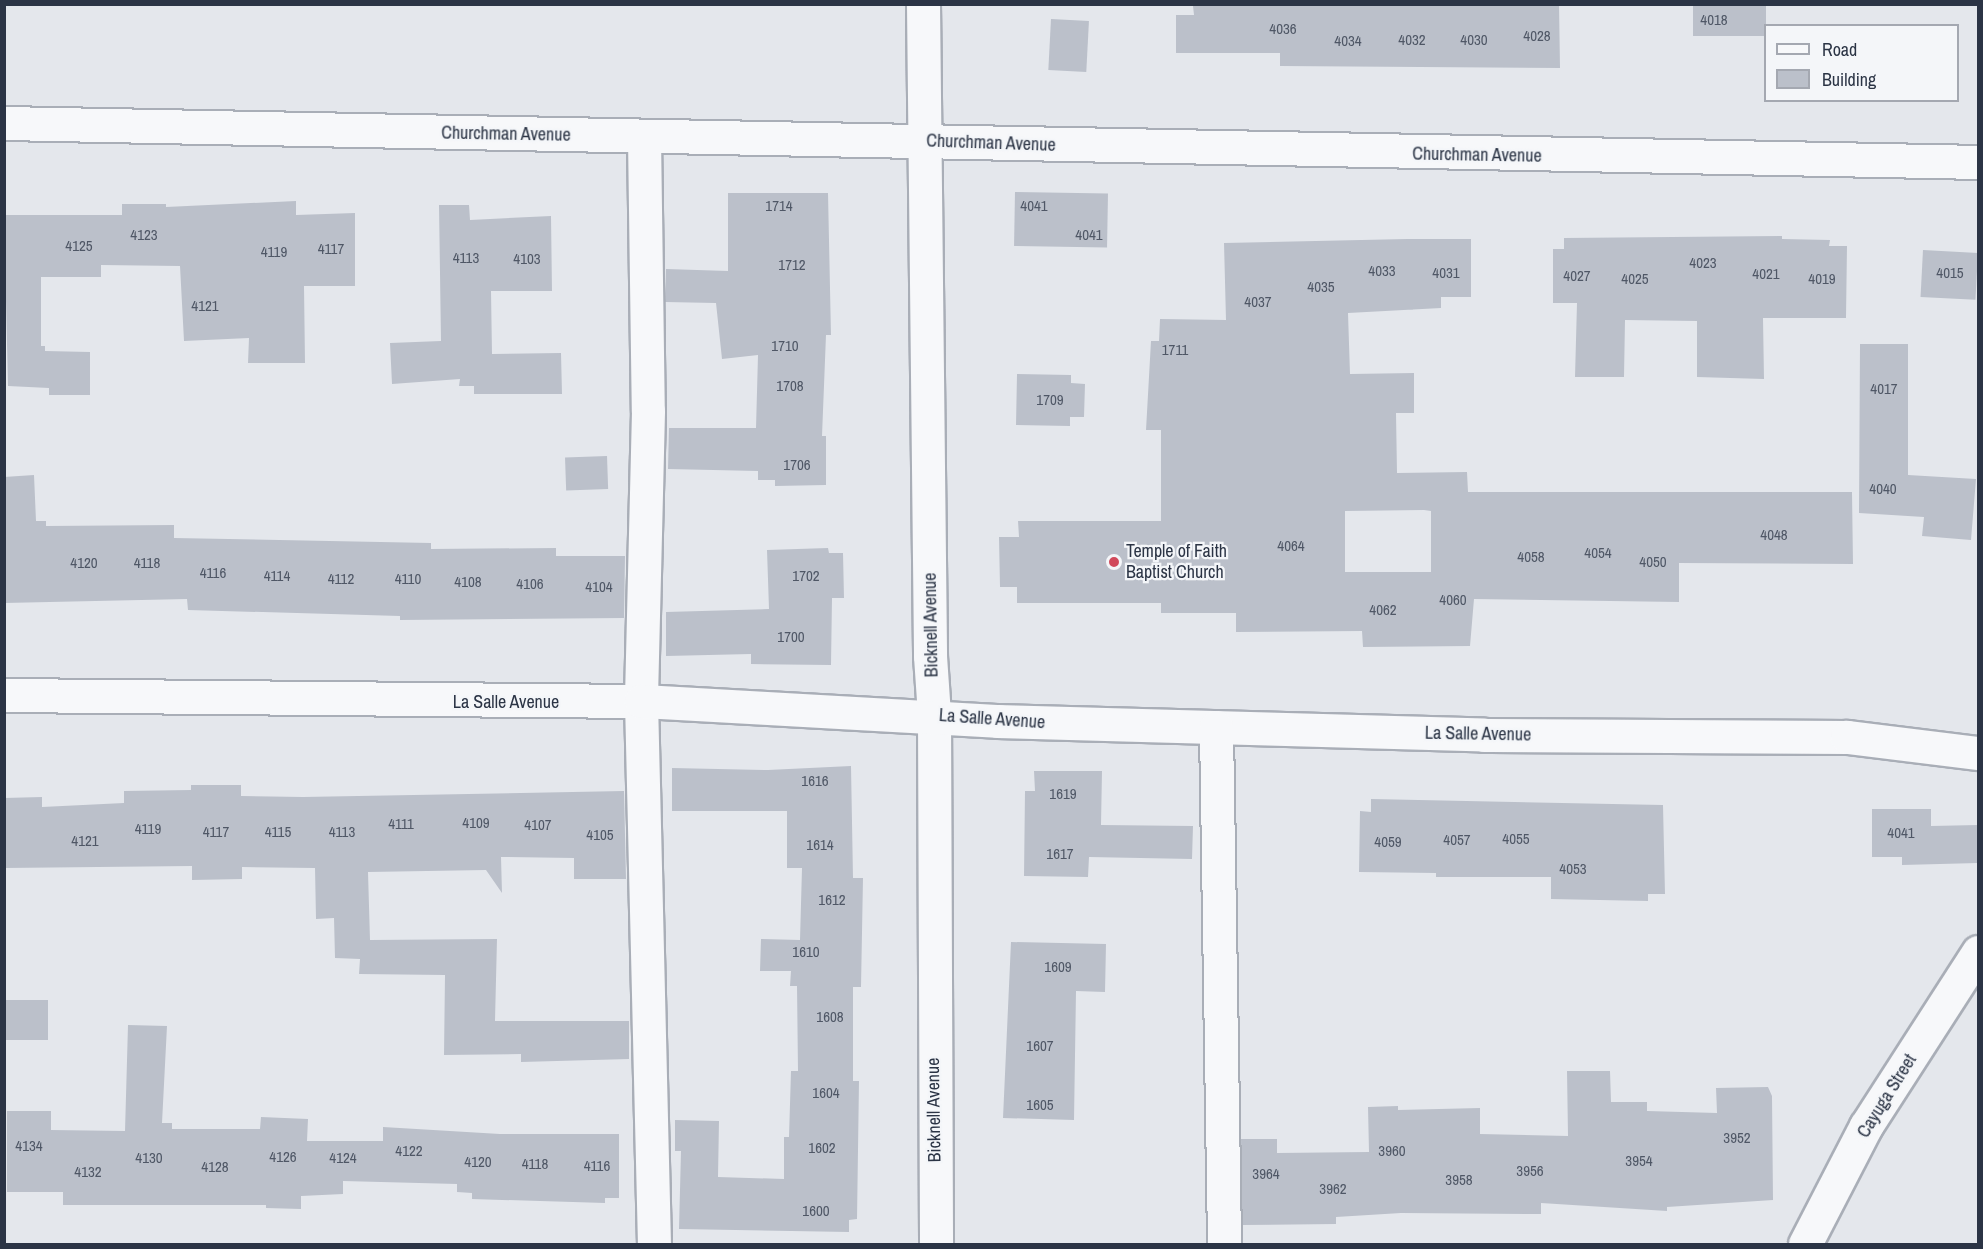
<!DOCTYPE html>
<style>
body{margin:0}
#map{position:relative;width:1983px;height:1249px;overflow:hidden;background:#e4e7ec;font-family:"Archivo Narrow",sans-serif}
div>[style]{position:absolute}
.building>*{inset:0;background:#bbc0ca;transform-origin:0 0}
.roads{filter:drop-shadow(2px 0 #a9aeb7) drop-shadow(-2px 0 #a9aeb7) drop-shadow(0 2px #a9aeb7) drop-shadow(0 -2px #a9aeb7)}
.minor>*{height:33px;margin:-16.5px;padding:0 16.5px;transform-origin:16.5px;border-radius:16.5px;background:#f7f8fa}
.dots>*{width:16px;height:16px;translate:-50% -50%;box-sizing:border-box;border:3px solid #f4f6f9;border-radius:50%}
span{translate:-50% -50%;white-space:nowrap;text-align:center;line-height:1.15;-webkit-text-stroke:4.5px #f4f6f9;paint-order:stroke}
.number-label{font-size:15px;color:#4f5766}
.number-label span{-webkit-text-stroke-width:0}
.street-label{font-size:18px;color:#2b3445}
.poi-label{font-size:18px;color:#2b3445}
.left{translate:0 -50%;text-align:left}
.frame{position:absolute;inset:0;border:6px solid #2b3445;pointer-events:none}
.legend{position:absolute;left:1764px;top:24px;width:195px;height:78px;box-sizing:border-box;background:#f4f6f9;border:2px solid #a4a8b1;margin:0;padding:8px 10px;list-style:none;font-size:18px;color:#2b3445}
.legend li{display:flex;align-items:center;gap:12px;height:30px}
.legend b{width:30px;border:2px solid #a4a8b1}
</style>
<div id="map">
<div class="building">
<i style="clip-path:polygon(1258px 4px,1559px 4px,1560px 68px,1280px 66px,1280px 53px,1176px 53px,1176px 15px,1194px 15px,1193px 6px)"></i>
<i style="left:1693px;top:4px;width:73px;height:32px"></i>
<i style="left:1051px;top:19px;width:38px;height:51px;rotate:3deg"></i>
<i style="left:1015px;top:192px;width:93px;height:54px;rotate:1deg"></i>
<i style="clip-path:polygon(728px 193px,828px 193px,831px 335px,826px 335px,822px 436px,826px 436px,826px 485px,775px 486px,775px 480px,758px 480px,758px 471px,668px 469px,669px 428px,756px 428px,758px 355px,722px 359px,716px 303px,665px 302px,666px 269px,728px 271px)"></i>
<i style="clip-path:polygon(296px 201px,296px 215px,355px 213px,355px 286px,304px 286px,305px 363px,248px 363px,249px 338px,184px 341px,180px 266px,101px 265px,101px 277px,41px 277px,41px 346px,45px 346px,45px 351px,90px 352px,90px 395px,49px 395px,49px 388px,8px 386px,4px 215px,122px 215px,122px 204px,166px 204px,166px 207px)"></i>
<i style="clip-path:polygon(439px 205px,469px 205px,470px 220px,551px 216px,552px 291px,491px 291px,492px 354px,561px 353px,562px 394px,474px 394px,474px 386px,459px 386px,460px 379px,392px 384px,390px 343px,441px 341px)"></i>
<i style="clip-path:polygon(1782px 236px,1782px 239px,1830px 240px,1829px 246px,1847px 246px,1846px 318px,1763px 318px,1764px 379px,1697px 377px,1697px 321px,1625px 320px,1624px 377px,1575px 377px,1577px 303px,1553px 303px,1553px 249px,1564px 249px,1564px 238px)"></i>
<i style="clip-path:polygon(evenodd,1407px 239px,1471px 239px,1471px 297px,1441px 297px,1441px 308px,1348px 313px,1350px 374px,1414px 373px,1414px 413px,1396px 413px,1397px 473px,1467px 472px,1468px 492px,1852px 492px,1853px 564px,1679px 563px,1679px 602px,1474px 599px,1470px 646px,1363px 647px,1362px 631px,1236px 632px,1236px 613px,1161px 613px,1161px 603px,1017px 603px,1017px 587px,1000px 587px,999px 537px,1019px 537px,1018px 521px,1161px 521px,1161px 430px,1146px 430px,1151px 341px,1159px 341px,1160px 319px,1226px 320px,1224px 243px,1407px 239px,1424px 510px,1431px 511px,1431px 572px,1345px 572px,1345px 511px,1424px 510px)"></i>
<i style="left:1923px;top:250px;width:55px;height:47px;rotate:3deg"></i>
<i style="clip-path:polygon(1860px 344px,1908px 344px,1908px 475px,1976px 479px,1971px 540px,1922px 536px,1924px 517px,1859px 513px)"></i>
<i style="clip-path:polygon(1017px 374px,1071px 375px,1071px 383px,1085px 384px,1084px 417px,1070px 417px,1070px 426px,1016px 425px)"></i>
<i style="left:607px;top:456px;width:33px;height:42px;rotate:88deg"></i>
<i style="clip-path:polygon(34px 475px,36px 521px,46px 521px,46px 526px,174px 525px,174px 538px,431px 543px,431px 549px,556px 548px,556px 556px,625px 556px,624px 618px,400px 620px,400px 616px,188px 610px,187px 599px,4px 603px,4px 477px)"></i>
<i style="clip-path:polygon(828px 548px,829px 553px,843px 553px,844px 598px,832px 598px,831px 665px,751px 664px,751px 654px,666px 656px,666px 612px,769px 609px,767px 550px)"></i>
<i style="clip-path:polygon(851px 766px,853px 878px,863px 878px,861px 987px,853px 987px,853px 1081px,859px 1081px,857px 1219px,849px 1220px,849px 1232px,679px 1229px,681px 1151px,675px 1151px,675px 1120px,719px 1121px,718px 1177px,784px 1179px,784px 1137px,789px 1137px,791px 1071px,798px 1071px,797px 986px,790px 986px,791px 971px,760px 971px,761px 939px,800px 940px,802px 868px,787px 868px,787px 811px,672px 811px,672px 768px,768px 770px)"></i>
<i style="clip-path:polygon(1034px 771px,1102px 771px,1101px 825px,1193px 826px,1192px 859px,1089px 857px,1088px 877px,1024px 876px,1025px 791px,1035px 791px)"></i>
<i style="clip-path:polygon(191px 785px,241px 785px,241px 796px,303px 797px,624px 791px,626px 879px,574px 879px,574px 858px,501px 857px,502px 893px,486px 870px,368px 872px,370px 940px,497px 939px,495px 1021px,629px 1021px,629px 1059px,521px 1062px,521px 1054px,444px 1055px,445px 975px,359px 974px,360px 959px,335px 958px,334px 918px,316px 919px,315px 868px,242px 867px,242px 879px,192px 880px,192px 866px,4px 868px,4px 798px,42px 797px,42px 807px,124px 803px,124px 791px,191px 790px)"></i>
<i style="clip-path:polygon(1371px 799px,1663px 805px,1665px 894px,1648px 894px,1648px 901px,1551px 899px,1551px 877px,1436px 877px,1436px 873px,1359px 872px,1360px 811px,1371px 812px)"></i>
<i style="clip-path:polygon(1872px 809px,1931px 809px,1931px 826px,1978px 825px,1978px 863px,1902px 865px,1902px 857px,1872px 857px)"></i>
<i style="clip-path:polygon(1011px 942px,1106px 944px,1105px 992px,1076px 991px,1074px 1120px,1003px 1118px)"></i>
<i style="left:4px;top:1000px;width:44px;height:40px"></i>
<i style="clip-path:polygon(128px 1025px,167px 1026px,162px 1123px,172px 1123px,172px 1129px,260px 1129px,261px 1117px,308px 1119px,307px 1141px,383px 1141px,383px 1127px,500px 1134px,619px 1134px,619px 1198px,605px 1198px,605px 1203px,472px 1199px,472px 1193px,457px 1192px,457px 1184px,343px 1181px,343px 1194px,301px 1196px,301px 1209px,266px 1208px,266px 1205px,63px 1205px,63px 1192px,7px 1192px,7px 1111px,51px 1111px,51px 1130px,125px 1131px)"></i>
<i style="clip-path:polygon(1567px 1071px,1610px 1071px,1611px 1102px,1647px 1102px,1647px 1111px,1717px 1113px,1716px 1088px,1768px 1087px,1772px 1096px,1773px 1200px,1667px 1207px,1667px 1211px,1541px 1203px,1541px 1214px,1401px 1213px,1336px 1217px,1336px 1224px,1242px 1225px,1241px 1139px,1277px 1139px,1277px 1153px,1369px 1152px,1368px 1107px,1398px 1106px,1398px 1110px,1480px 1108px,1480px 1134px,1568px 1136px)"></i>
</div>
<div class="roads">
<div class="minor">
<i style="left:923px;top:4px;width:652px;rotate:89.38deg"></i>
<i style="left:930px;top:656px;width:59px;rotate:86.1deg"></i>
<i style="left:934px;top:715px;width:529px;rotate:89.78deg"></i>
<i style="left:4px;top:123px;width:1974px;rotate:1.13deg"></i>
<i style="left:644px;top:137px;width:274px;rotate:89.2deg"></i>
<i style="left:648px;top:411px;width:290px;rotate:91.4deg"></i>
<i style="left:641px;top:701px;width:543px;rotate:88.63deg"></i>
<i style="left:4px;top:695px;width:637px;rotate:0.54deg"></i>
<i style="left:641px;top:701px;width:357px;rotate:3.2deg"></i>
<i style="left:997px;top:721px;width:487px;rotate:1.6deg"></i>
<i style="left:1484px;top:735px;width:363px;rotate:0.3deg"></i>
<i style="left:1847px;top:737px;width:132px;rotate:7deg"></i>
<i style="left:1216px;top:727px;width:517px;rotate:89.11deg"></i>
<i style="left:1805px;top:1244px;width:133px;rotate:-62.7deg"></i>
<i style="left:1866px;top:1126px;width:207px;rotate:-57.2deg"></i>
</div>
</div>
<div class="dots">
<i style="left:1114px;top:562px;background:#d1495b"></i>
</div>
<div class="number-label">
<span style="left:1714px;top:20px">4018</span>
<span style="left:1283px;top:29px">4036</span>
<span style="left:1537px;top:36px">4028</span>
<span style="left:1412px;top:40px">4032</span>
<span style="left:1474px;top:40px">4030</span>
<span style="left:1348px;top:41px">4034</span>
<span style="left:779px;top:206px">1714</span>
<span style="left:1034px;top:206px">4041</span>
<span style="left:144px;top:235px">4123</span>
<span style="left:1089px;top:235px">4041</span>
<span style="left:79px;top:246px">4125</span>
<span style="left:331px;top:249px">4117</span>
<span style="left:274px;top:252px">4119</span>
<span style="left:466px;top:258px">4113</span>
<span style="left:527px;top:259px">4103</span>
<span style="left:1703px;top:263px">4023</span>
<span style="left:792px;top:265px">1712</span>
<span style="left:1382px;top:271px">4033</span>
<span style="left:1446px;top:273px">4031</span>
<span style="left:1950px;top:273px">4015</span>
<span style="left:1766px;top:274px">4021</span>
<span style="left:1577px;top:276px">4027</span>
<span style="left:1635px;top:279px">4025</span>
<span style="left:1822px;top:279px">4019</span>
<span style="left:1321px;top:287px">4035</span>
<span style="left:1258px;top:302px">4037</span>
<span style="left:205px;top:306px">4121</span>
<span style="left:785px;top:346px">1710</span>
<span style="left:1175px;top:350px">1711</span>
<span style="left:790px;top:386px">1708</span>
<span style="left:1884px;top:389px">4017</span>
<span style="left:1050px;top:400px">1709</span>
<span style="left:797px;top:465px">1706</span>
<span style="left:1883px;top:489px">4040</span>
<span style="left:1774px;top:535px">4048</span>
<span style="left:1291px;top:546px">4064</span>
<span style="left:1598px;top:553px">4054</span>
<span style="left:1531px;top:557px">4058</span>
<span style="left:1653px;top:562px">4050</span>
<span style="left:84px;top:563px">4120</span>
<span style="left:147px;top:563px">4118</span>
<span style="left:213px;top:573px">4116</span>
<span style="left:277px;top:576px">4114</span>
<span style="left:806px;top:576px">1702</span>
<span style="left:341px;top:579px">4112</span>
<span style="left:408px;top:579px">4110</span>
<span style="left:468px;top:582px">4108</span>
<span style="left:530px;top:584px">4106</span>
<span style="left:599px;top:587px">4104</span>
<span style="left:1453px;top:600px">4060</span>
<span style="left:1383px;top:610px">4062</span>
<span style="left:791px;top:637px">1700</span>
<span style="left:815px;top:781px">1616</span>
<span style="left:1063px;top:794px">1619</span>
<span style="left:476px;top:823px">4109</span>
<span style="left:401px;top:824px">4111</span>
<span style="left:538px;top:825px">4107</span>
<span style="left:148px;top:829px">4119</span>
<span style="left:216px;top:832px">4117</span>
<span style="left:278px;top:832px">4115</span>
<span style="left:342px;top:832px">4113</span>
<span style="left:1901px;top:833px">4041</span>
<span style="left:600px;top:835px">4105</span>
<span style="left:1516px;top:839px">4055</span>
<span style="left:1457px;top:840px">4057</span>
<span style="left:85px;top:841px">4121</span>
<span style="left:1388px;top:842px">4059</span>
<span style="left:820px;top:845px">1614</span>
<span style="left:1060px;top:854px">1617</span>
<span style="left:1573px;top:869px">4053</span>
<span style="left:832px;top:900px">1612</span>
<span style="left:806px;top:952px">1610</span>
<span style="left:1058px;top:967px">1609</span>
<span style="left:830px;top:1017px">1608</span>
<span style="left:1040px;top:1046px">1607</span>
<span style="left:826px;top:1093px">1604</span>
<span style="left:1040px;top:1105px">1605</span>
<span style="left:1737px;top:1138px">3952</span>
<span style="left:29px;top:1146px">4134</span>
<span style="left:822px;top:1148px">1602</span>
<span style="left:409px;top:1151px">4122</span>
<span style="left:1392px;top:1151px">3960</span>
<span style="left:283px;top:1157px">4126</span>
<span style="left:149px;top:1158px">4130</span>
<span style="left:343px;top:1158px">4124</span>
<span style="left:1639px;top:1161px">3954</span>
<span style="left:478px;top:1162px">4120</span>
<span style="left:535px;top:1164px">4118</span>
<span style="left:597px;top:1166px">4116</span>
<span style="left:215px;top:1167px">4128</span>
<span style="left:1530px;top:1171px">3956</span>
<span style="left:88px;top:1172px">4132</span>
<span style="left:1266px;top:1174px">3964</span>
<span style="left:1459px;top:1180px">3958</span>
<span style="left:1333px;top:1189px">3962</span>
<span style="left:816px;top:1211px">1600</span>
</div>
<div class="street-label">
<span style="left:506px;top:134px;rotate:1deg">Churchman Avenue</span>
<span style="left:991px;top:143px;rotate:2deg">Churchman Avenue</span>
<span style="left:1477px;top:155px;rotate:1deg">Churchman Avenue</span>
<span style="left:931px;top:625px;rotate:-91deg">Bicknell Avenue</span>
<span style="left:506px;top:702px">La Salle Avenue</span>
<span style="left:992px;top:719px;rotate:4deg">La Salle Avenue</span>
<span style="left:1478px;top:734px;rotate:1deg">La Salle Avenue</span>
<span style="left:1887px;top:1096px;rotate:-58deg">Cayuga Street</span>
<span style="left:934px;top:1110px;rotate:-91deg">Bicknell Avenue</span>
</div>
<div class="poi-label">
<span class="left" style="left:1126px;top:562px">Temple of Faith<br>Baptist Church</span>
</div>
<div class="frame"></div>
<ul class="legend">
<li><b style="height:8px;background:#f7f8fa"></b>Road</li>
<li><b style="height:16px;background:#bbc0ca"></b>Building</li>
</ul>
</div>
